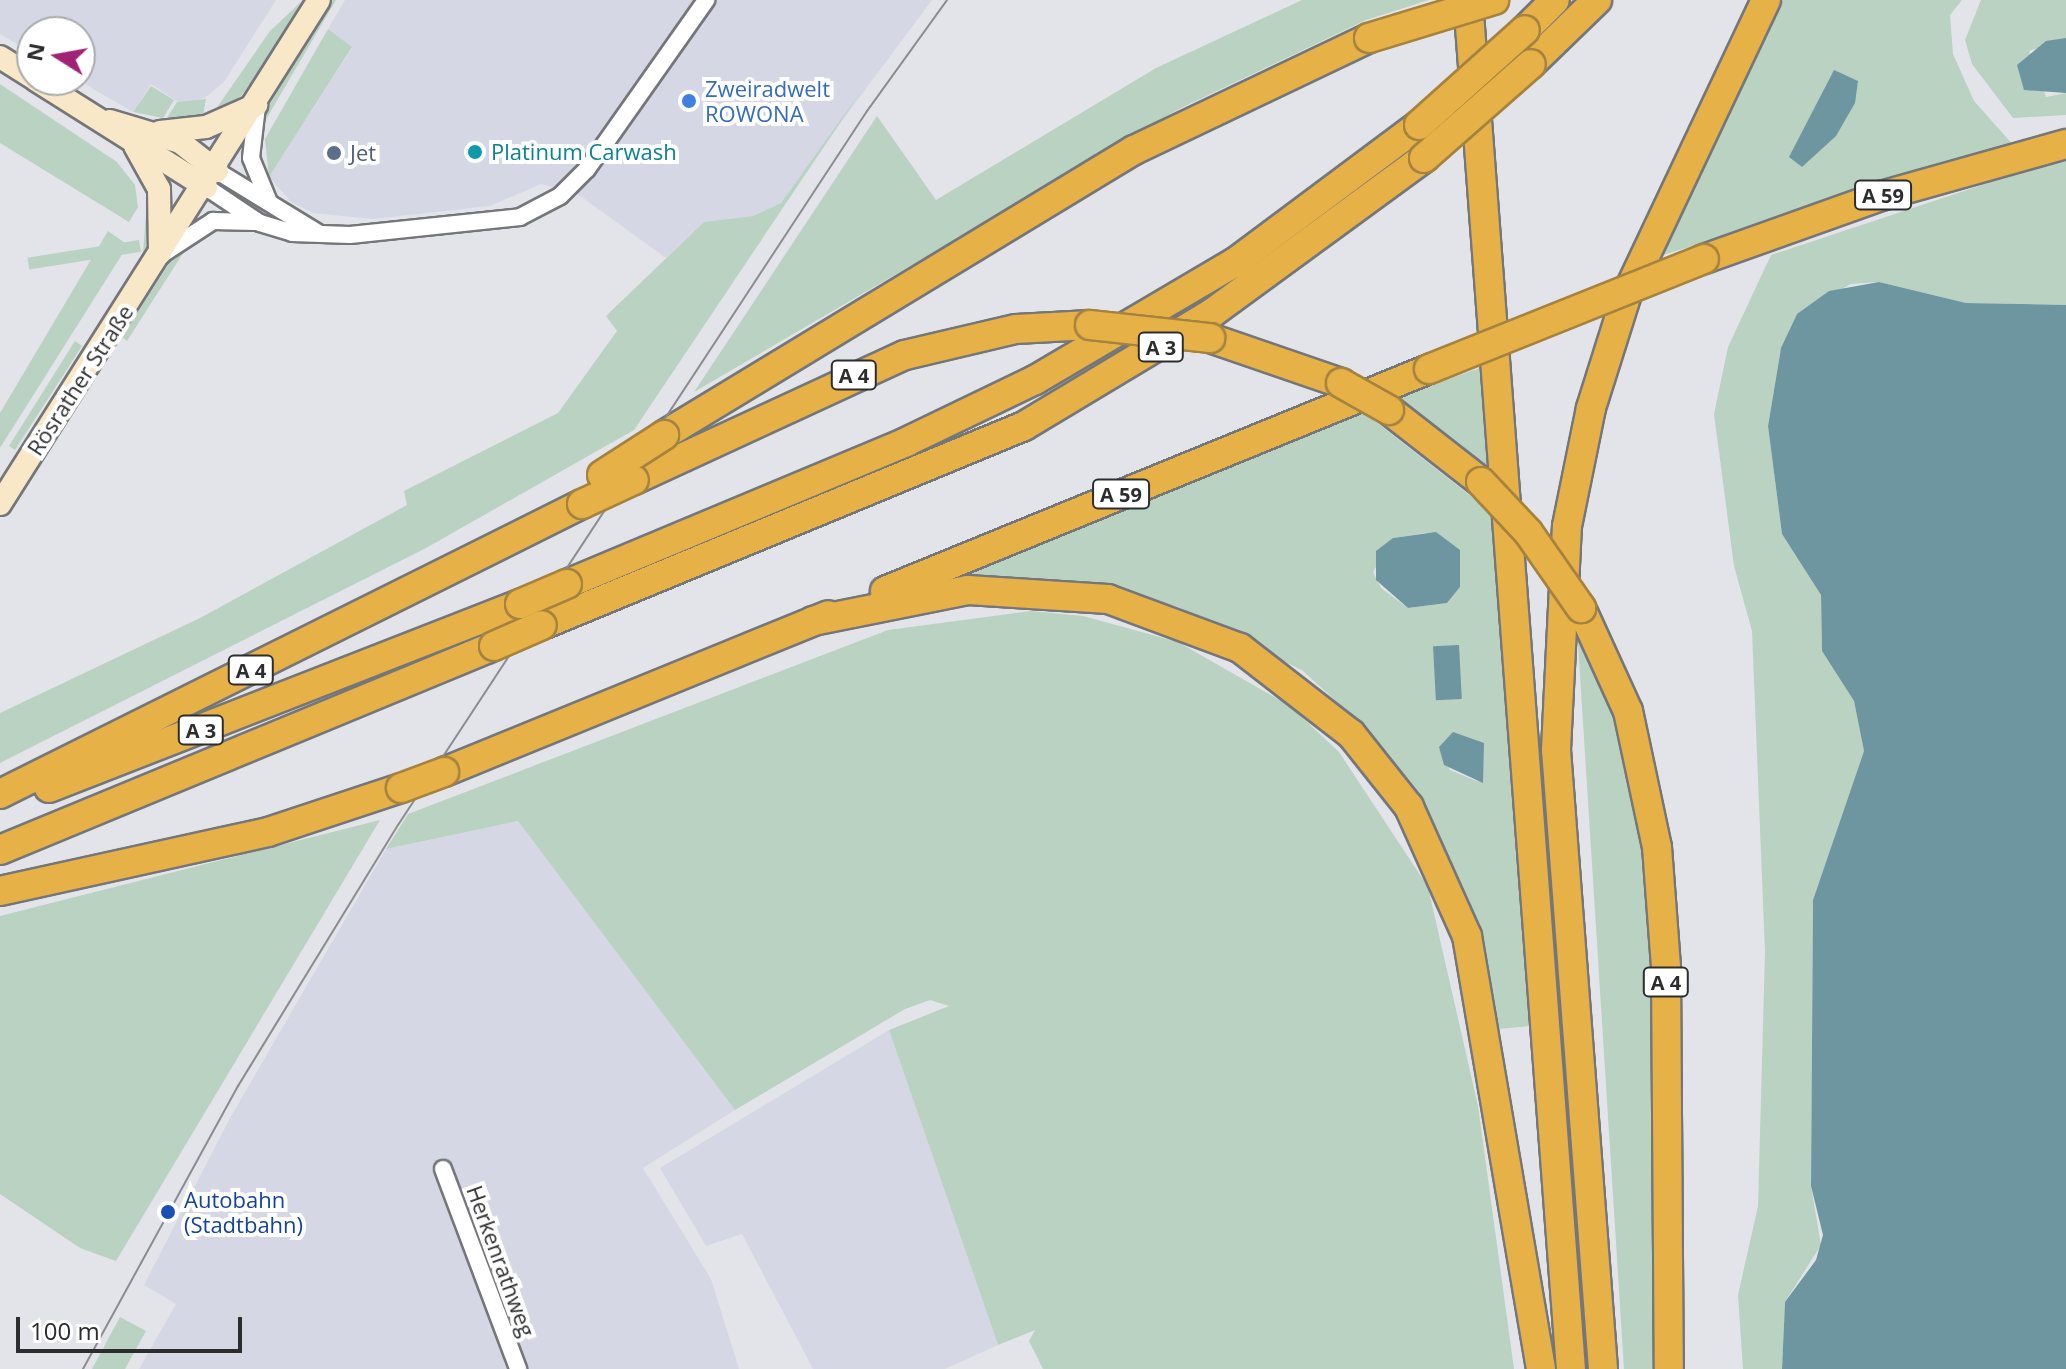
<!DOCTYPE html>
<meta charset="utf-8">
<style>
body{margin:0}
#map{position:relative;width:2066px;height:1369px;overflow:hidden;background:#e3e4e9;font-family:"Open Sans",sans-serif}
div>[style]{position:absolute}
.built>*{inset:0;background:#d5d8e4}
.green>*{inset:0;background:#b9d2c2;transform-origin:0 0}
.water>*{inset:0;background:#6e96a0;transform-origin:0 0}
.roads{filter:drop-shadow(2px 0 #75767a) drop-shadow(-2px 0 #75767a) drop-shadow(0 2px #75767a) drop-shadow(0 -2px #75767a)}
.minor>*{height:16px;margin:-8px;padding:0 8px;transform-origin:8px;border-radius:8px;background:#fff}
.secondary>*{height:22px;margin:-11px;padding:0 11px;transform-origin:11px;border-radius:11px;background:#f8e8c8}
.motorway>*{height:28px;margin:-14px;padding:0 14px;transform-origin:14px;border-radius:14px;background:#e6b147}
.tram>*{height:2px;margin:-1px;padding:0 1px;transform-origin:1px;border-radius:1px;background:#8b8c8f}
.bridges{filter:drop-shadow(2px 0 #a5833f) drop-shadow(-2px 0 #a5833f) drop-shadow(0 2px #a5833f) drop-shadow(0 -2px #a5833f)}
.motorway-bridge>*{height:28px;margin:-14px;padding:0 14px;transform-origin:14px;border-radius:14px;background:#e6b147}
.dots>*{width:22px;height:22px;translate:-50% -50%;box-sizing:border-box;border:4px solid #fff;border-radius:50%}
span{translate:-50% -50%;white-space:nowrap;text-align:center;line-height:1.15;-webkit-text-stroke:8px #fff;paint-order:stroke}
.shield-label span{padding:2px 6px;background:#fff;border:2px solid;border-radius:6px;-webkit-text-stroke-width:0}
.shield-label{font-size:20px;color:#2d2d2f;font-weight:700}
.shop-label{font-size:22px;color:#366cbe}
.left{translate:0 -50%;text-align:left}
.culture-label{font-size:22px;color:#0d838f}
.service-label{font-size:22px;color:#4e5e75}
.street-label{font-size:22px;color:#2d2d2f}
.transit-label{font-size:22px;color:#164399}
.north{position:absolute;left:16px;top:16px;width:80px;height:80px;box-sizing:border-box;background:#fff;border:2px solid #ababac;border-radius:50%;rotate:281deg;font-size:22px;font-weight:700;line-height:32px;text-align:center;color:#2d2d2f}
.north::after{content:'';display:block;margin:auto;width:28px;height:36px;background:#a22274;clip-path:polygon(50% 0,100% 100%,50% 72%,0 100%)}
.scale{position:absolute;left:16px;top:1317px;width:226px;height:36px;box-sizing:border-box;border:4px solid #2d2d2f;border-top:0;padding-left:10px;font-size:24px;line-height:28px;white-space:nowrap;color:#2d2d2f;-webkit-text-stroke:6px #fff;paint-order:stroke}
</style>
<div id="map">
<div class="built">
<i style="clip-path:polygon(0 0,276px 0,224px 82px,206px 97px,183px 105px,151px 84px,133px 112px,78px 80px,80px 32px,32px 32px,32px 53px,0 34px)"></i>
<i style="clip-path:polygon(345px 0,932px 0,781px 203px,753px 216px,704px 222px,666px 258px,576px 193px,541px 184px,490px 206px,373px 219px,313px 213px,291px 202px,269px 177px,352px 48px,328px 29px)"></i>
<i style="clip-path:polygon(518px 821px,735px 1110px,643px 1168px,711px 1279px,739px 1369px,139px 1369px,176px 1304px,144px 1285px,230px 1118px,386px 849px)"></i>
<i style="clip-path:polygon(889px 1030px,998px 1345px,945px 1369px,813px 1369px,742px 1234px,706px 1246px,660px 1168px)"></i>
</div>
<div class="green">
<i style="clip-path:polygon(303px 0,310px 0,241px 96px,209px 119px,270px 31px)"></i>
<i style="clip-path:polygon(329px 0,336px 0,258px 133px,266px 111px)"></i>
<i style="clip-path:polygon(1302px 0,1429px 0,1366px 20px,1179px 109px,694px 392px,877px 116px,936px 200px,1156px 68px)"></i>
<i style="clip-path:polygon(evenodd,1783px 0,1962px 0,1950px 15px,1953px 54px,1974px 101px,2015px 147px,1663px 255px,1783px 0,1816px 116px,1802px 167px,1790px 157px,1816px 116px)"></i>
<i style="clip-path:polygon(1981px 0,2066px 0,2066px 38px,2029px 51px,2046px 97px,2066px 93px,2066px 115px,2013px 118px,1972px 64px,1965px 40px)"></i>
<i style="clip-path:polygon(328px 29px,352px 47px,269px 177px,265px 139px)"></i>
<i style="clip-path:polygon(0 84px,117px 162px,135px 185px,138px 207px,129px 222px,0 143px)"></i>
<i style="clip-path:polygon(151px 86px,174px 100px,163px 118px,133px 112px)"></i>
<i style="clip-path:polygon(862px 90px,634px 430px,426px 548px,0 763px,0 713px,200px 618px,407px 505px,404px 491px,558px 413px,617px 331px,606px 316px,704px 222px,753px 216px,781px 203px)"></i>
<i style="clip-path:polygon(206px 99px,203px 115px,167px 118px,177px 102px)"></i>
<i style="clip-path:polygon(2066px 157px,2066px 305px,1966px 303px,1879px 282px,1851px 284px,1797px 314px,1780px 353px,1768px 426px,1782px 534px,1821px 595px,1822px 651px,1854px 701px,1864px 751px,1813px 900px,1811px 1186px,1821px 1245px,1785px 1302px,1782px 1369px,1743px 1369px,1738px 1295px,1758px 1206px,1765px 952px,1752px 631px,1734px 566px,1714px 414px,1728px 347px,1771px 255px)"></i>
<i style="clip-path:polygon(156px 195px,153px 245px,0 489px,143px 254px,147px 198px)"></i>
<i style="clip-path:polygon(108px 231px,128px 245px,0 448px,0 413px)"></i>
<i style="clip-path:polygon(192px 239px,127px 341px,122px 337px,175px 254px)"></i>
<i style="left:139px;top:240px;width:12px;height:113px;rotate:81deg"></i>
<i style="clip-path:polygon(75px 341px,82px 346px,15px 450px,9px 446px)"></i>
<i style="clip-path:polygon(1480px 368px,1488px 469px,1397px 397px)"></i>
<i style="clip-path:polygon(evenodd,1362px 411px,1491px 512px,1530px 1026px,1498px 1029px,1481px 957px,1410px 783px,1360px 723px,1303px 671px,1178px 607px,1118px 591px,1016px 579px,956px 584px,957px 576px,1362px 411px,1425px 533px,1460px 550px,1460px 587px,1447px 603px,1408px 608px,1381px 588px,1373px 572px,1393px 538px,1425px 533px,1362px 411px,1439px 747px,1479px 782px,1450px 770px,1439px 747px)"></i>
<i style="clip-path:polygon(1031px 611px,1083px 616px,1178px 642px,1290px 706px,1339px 752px,1428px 887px,1478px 1106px,1514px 1369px,1043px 1369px,1029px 1341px,1035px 1330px,998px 1345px,889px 1030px,949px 1006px,930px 1000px,905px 1009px,735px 1110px,518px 821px,386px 849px,408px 814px,888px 630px)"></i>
<i style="clip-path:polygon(1576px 612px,1606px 684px,1634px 785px,1651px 911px,1655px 1369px,1624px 1369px)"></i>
<i style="clip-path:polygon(380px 820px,116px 1261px,80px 1248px,0 1194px,0 916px)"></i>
<i style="clip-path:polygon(120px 1317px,146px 1331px,125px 1369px,92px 1369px)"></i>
</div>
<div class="water">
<i style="clip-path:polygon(2066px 38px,2066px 93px,2024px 90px,2017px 65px,2046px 41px)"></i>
<i style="clip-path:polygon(1834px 70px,1858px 81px,1855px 103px,1836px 136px,1802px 167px,1789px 157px)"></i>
<i style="clip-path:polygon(1879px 282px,1966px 303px,2066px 305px,2066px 1369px,1782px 1369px,1785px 1302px,1816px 1260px,1823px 1235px,1811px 1186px,1813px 900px,1864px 751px,1854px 701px,1822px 651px,1821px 595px,1782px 534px,1768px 426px,1781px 348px,1797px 314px,1829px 291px)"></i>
<i style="clip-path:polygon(1436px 532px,1460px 550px,1460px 587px,1447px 603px,1408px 608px,1376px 580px,1376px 551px,1393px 538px)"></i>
<i style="left:1459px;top:645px;width:54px;height:26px;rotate:87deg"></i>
<i style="clip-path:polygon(1453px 732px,1484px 743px,1483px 783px,1444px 765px,1439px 747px)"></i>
</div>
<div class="roads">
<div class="minor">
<i style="left:257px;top:106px;width:52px;rotate:96.6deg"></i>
<i style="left:251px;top:158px;width:48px;rotate:67.8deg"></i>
<i style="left:217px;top:171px;width:119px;rotate:31.5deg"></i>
<i style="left:206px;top:187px;width:65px;rotate:33.7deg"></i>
<i style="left:260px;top:223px;width:34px;rotate:17deg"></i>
<i style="left:292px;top:233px;width:58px;rotate:2deg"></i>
<i style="left:350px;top:235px;width:171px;rotate:-6deg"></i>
<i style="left:520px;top:217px;width:45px;rotate:-27.7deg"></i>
<i style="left:560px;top:196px;width:38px;rotate:-45deg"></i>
<i style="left:587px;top:169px;width:207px;rotate:-54.8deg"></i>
<i style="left:164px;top:253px;width:59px;rotate:-33.1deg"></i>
<i style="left:213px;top:221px;width:42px;rotate:1.4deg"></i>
<i style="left:443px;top:1169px;width:214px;rotate:69.4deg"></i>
</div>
<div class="secondary">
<i style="left:0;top:57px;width:38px;rotate:32deg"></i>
<i style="left:36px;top:80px;width:201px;rotate:32.2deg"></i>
<i style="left:110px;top:121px;width:73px;rotate:16.7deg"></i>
<i style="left:180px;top:142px;width:47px;rotate:38.1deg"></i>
<i style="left:160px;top:132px;width:46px;rotate:-6.2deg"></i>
<i style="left:206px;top:127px;width:55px;rotate:-23.7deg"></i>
<i style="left:135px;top:146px;width:49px;rotate:60.8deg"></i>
<i style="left:159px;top:189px;width:64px;rotate:89.1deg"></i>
<i style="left:0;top:504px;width:596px;rotate:-57.67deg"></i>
</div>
<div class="motorway">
<i style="left:1468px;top:0;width:1373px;rotate:85.7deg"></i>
<i style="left:1525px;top:30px;width:42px;rotate:-45deg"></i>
<i style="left:1531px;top:64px;width:92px;rotate:-44.1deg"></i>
<i style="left:1704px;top:259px;width:188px;rotate:-19.6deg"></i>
<i style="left:1881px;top:196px;width:192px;rotate:-15.7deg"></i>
<i style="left:1210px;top:338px;width:139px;rotate:19deg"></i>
<i style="left:1389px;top:410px;width:117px;rotate:38deg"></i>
<i style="left:664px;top:435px;width:550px;rotate:-31.23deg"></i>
<i style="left:1134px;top:150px;width:260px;rotate:-25.5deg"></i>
<i style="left:634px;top:480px;width:298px;rotate:-24.8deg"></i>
<i style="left:905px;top:355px;width:114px;rotate:-13.2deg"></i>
<i style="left:1016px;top:329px;width:74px;rotate:-3.1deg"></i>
<i style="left:567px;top:584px;width:368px;rotate:-22.7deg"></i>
<i style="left:906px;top:442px;width:143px;rotate:-25.7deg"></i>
<i style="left:1035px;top:380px;width:231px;rotate:-30.5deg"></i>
<i style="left:1234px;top:263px;width:231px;rotate:-36.7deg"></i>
<i style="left:885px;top:591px;width:588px;rotate:-22.2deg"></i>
<i style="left:1581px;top:608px;width:113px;rotate:65.5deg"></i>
<i style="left:1628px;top:711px;width:139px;rotate:78deg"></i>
<i style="left:1657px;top:847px;width:121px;rotate:85.7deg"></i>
<i style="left:1666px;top:968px;width:401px;rotate:89.6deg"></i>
<i style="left:813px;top:621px;width:158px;rotate:-11.3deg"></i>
<i style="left:968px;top:590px;width:140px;rotate:3.7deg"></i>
<i style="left:1108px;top:599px;width:141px;rotate:20.4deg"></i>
<i style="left:1240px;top:648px;width:140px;rotate:37.8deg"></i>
<i style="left:1351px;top:734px;width:93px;rotate:51.5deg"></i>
<i style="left:1409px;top:807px;width:141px;rotate:65.8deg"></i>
<i style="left:1467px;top:936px;width:439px;rotate:80.3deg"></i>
<i style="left:542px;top:625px;width:521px;rotate:-22.43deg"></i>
<i style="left:1024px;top:426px;width:219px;rotate:-31deg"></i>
<i style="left:1212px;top:313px;width:263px;rotate:-36.2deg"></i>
<i style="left:444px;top:772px;width:415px;rotate:-22.2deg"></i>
<i style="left:49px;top:788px;width:506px;rotate:-21.34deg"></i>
<i style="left:0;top:794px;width:650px;rotate:-26.49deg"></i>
<i style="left:0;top:850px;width:534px;rotate:-22.44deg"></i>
<i style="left:0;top:891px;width:274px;rotate:-12.4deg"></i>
<i style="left:268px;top:832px;width:140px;rotate:-18.3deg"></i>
<i style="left:1603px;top:1369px;width:621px;rotate:-94.34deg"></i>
<i style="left:1556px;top:750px;width:224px;rotate:-87.2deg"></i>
<i style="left:1567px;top:526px;width:120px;rotate:-78.5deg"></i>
<i style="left:1591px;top:408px;width:120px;rotate:-72.5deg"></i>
<i style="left:1627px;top:294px;width:325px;rotate:-64.7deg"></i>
</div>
</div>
<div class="tram">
<i style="left:83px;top:1369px;width:323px;rotate:-61.3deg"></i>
<i style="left:238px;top:1086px;width:306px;rotate:-58.5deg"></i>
<i style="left:398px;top:825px;width:854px;rotate:-56.7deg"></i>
<i style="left:867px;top:111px;width:137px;rotate:-54.2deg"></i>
</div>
<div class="bridges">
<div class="motorway-bridge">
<i style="left:1369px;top:38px;width:131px;rotate:-16.9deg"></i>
<i style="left:1419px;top:125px;width:142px;rotate:-41.9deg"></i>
<i style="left:1424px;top:158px;width:142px;rotate:-41.3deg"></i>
<i style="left:1090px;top:325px;width:121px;rotate:6.2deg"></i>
<i style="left:1429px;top:369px;width:296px;rotate:-21.8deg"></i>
<i style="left:1341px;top:383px;width:55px;rotate:29.4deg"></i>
<i style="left:602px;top:475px;width:74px;rotate:-32.8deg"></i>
<i style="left:1481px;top:482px;width:69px;rotate:46.8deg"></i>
<i style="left:1528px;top:532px;width:93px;rotate:55.1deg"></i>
<i style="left:582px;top:504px;width:57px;rotate:-24.8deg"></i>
<i style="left:520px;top:604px;width:51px;rotate:-23.1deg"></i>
<i style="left:494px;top:646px;width:52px;rotate:-23.6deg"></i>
<i style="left:401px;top:788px;width:46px;rotate:-20.4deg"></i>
</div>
</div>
<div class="dots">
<i style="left:689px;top:101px;background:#3f7fe0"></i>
<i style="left:475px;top:152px;background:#0f9aa8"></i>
<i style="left:334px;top:153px;background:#5c6f8a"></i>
<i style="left:168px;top:1212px;background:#1a4fb4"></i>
</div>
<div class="shield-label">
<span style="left:1883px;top:195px">A 59</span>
<span style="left:1161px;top:347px">A 3</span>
<span style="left:854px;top:375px">A 4</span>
<span style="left:1121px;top:494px">A 59</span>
<span style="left:251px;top:670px">A 4</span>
<span style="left:201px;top:730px">A 3</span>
<span style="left:1666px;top:982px">A 4</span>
</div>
<div class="shop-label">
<span class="left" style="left:705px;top:101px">Zweiradwelt<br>ROWONA</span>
</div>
<div class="culture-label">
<span class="left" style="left:491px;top:152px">Platinum Carwash</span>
</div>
<div class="service-label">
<span class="left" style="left:350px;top:153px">Jet</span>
</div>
<div class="street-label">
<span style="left:80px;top:380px;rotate:-57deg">Rösrather Straße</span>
<span style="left:501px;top:1261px;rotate:70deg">Herkenrathweg</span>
</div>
<div class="transit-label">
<span class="left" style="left:184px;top:1212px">Autobahn<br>(Stadtbahn)</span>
</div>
<div class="north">N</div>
<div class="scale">100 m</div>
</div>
